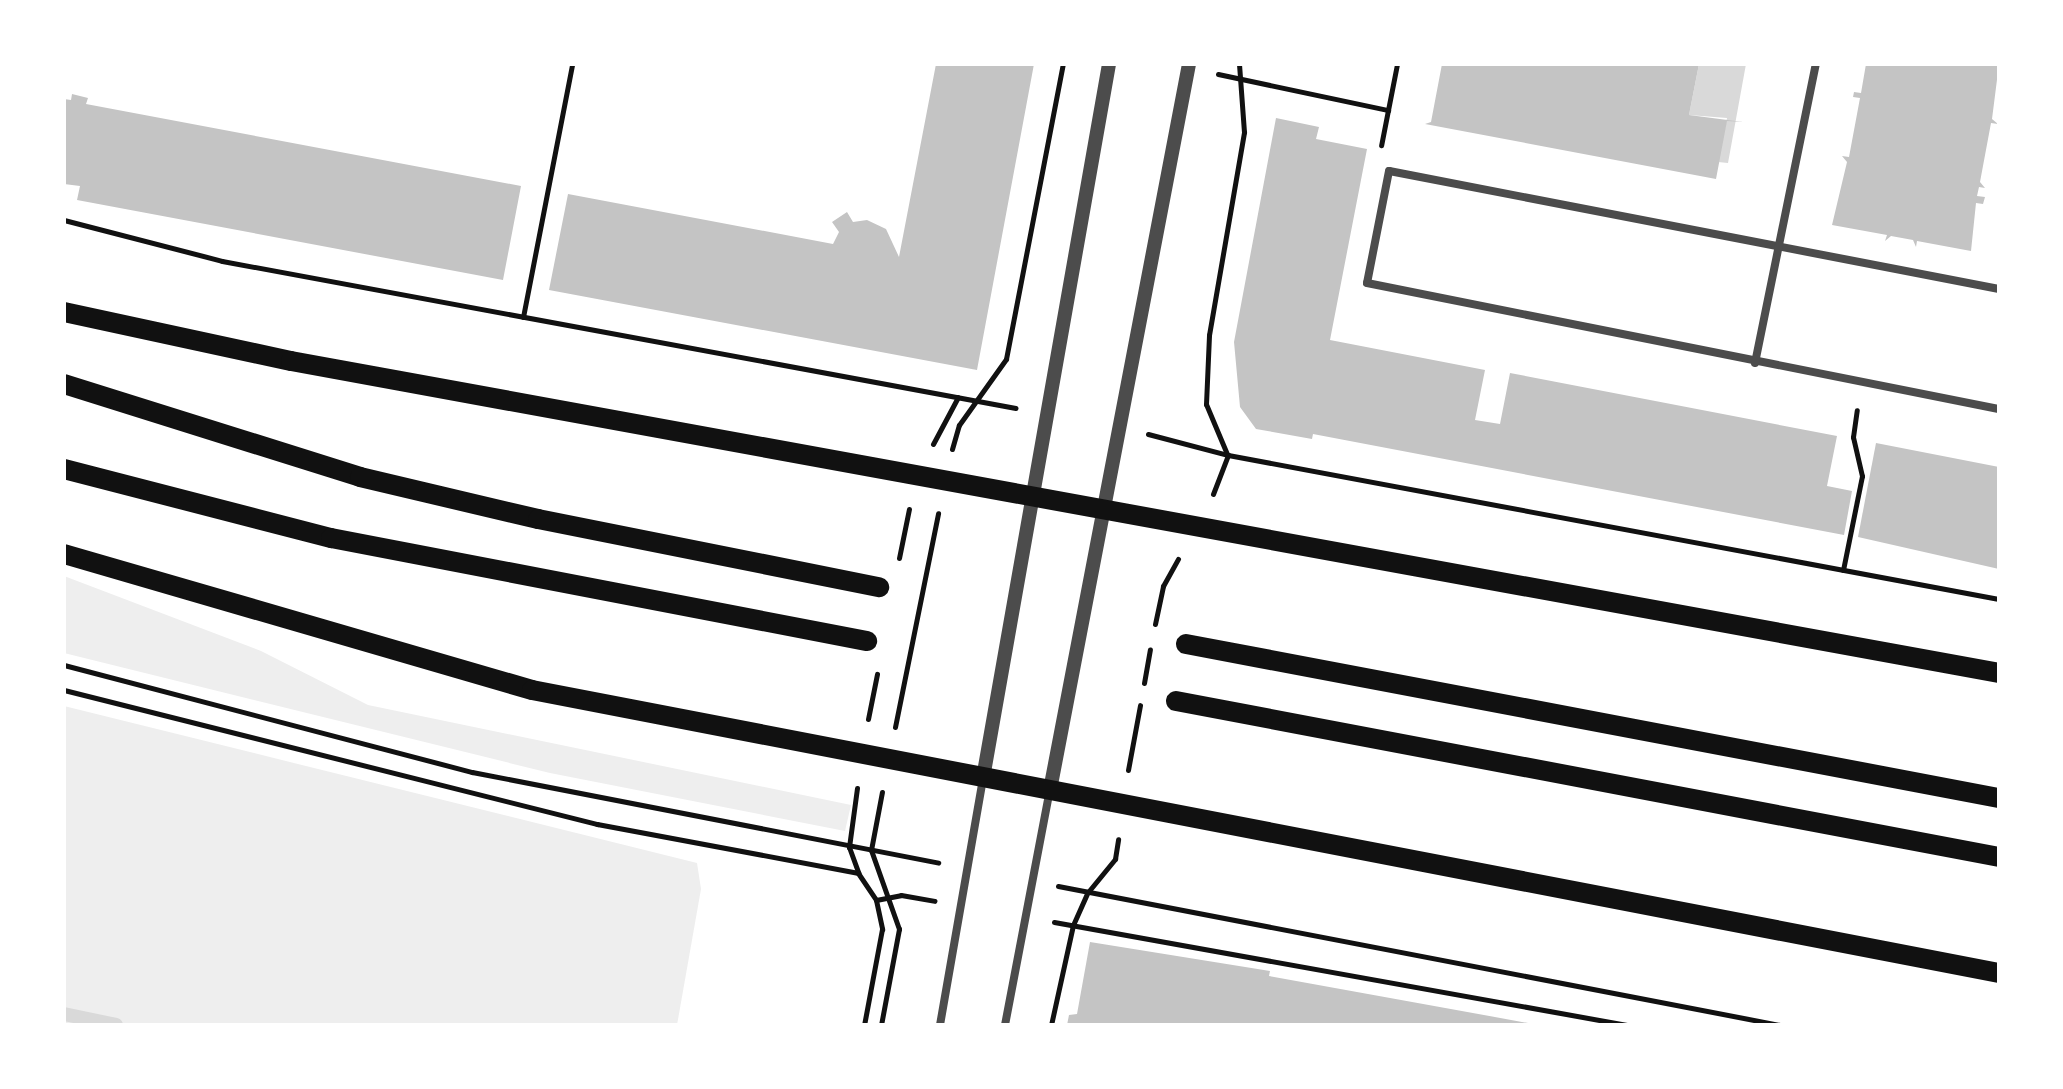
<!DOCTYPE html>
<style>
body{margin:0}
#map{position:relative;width:2063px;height:1089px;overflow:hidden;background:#fff;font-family:Rubik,sans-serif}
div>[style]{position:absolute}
.green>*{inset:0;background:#eee}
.water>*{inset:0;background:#d9d9d9}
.stream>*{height:14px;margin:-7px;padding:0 7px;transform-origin:7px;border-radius:7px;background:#d9d9d9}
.building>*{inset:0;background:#c4c4c4}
.path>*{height:5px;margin:-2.5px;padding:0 2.5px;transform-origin:2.5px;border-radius:2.5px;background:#111}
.minor>*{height:8px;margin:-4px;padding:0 4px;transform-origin:4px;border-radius:4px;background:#4c4c4c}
.tertiary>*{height:14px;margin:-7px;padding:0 7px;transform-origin:7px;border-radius:7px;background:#4c4c4c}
.primary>*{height:20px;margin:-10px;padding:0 10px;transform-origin:10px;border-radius:10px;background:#111}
span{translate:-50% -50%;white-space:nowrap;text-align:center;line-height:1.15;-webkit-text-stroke:7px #fff;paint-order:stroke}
.frame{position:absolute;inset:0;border:66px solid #fff;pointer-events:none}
</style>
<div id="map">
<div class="green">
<i style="clip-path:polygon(64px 576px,261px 651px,368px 705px,851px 805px,845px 831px,550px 773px,64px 653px)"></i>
<i style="clip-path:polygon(64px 706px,697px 863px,701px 889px,677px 1025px,64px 1025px)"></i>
</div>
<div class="water">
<i style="clip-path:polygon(1699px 64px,1746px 64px,1728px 163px,1718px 162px,1727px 118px,1689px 115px)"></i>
</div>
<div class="stream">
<i style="left:64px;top:1014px;width:53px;rotate:11.9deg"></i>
</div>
<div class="building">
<i style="clip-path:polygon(936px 64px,1034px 64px,977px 370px,549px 290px,568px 194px,833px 244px,839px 232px,832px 222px,847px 212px,853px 222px,867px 220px,886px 229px,899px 257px)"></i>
<i style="clip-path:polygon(1442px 64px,1699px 64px,1689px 115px,1743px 122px,1727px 121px,1716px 179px,1425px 124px,1431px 122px)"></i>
<i style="clip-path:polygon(1866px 64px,1999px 64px,1992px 119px,1998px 124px,1991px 123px,1980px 182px,1985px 188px,1979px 187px,1977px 196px,1985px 197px,1983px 204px,1976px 203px,1971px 251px,1917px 241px,1916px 247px,1913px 240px,1891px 236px,1885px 241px,1887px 235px,1832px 225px,1847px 162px,1842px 156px,1849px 157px,1860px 98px,1853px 97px,1854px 92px,1861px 93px)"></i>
<i style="clip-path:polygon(72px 94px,88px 98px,86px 104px,521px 186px,503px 280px,77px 200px,80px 186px,64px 184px,64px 99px,71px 100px)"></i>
<i style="clip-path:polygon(1276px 118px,1319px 127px,1316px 139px,1367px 149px,1330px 340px,1485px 370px,1475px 420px,1500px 424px,1510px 373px,1837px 436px,1827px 486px,1852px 491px,1844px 535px,1313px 434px,1312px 439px,1256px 429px,1240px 407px,1234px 342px)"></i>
<i style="clip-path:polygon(1876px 443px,1999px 467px,1999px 569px,1858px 537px)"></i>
<i style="clip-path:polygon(1090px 942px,1270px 971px,1269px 976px,1539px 1025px,1067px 1025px,1069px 1015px,1077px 1014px)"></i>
</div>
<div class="path">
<i style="left:1218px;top:74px;width:174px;rotate:12deg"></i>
<i style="left:1388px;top:110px;width:36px;rotate:101deg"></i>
<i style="left:1388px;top:110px;width:47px;rotate:-78.9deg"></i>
<i style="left:64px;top:220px;width:163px;rotate:14.5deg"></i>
<i style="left:222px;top:261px;width:807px;rotate:10.49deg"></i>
<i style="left:523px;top:317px;width:258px;rotate:-79deg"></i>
<i style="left:1148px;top:434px;width:83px;rotate:14.7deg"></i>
<i style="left:933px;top:444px;width:53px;rotate:-62deg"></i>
<i style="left:952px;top:449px;width:25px;rotate:-74deg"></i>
<i style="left:959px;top:425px;width:81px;rotate:-54.5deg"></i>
<i style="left:1006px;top:359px;width:300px;rotate:-79.1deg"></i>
<i style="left:1227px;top:454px;width:54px;rotate:-112.8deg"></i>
<i style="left:1206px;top:404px;width:69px;rotate:-87.5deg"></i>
<i style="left:1209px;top:335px;width:206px;rotate:-80.2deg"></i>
<i style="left:1244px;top:132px;width:68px;rotate:-94.2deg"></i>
<i style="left:1213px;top:494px;width:42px;rotate:-69deg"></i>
<i style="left:1228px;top:455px;width:784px;rotate:10.58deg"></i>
<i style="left:899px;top:558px;width:50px;rotate:-78.5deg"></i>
<i style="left:1843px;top:570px;width:96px;rotate:-78.6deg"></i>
<i style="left:1862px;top:476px;width:40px;rotate:-103deg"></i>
<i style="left:1853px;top:437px;width:27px;rotate:-82deg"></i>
<i style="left:1155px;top:624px;width:39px;rotate:-78deg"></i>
<i style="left:1163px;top:586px;width:31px;rotate:-61deg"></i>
<i style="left:64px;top:665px;width:422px;rotate:14.7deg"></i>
<i style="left:472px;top:772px;width:475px;rotate:11deg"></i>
<i style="left:1144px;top:683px;width:34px;rotate:-80deg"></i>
<i style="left:64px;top:690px;width:550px;rotate:14.11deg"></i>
<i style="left:597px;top:824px;width:266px;rotate:10.6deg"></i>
<i style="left:858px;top:873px;width:32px;rotate:56deg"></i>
<i style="left:876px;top:900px;width:30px;rotate:78deg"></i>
<i style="left:882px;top:929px;width:98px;rotate:100.6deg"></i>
<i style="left:868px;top:719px;width:46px;rotate:-78.7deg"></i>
<i style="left:895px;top:727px;width:218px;rotate:-78.6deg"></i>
<i style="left:1128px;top:770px;width:66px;rotate:-79.5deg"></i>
<i style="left:857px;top:788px;width:60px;rotate:97.7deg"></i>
<i style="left:849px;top:847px;width:27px;rotate:70deg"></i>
<i style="left:1058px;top:886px;width:735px;rotate:10.9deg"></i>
<i style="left:876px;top:900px;width:25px;rotate:-11deg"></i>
<i style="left:901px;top:895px;width:34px;rotate:10deg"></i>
<i style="left:1054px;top:922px;width:582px;rotate:10.19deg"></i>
<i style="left:881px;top:1025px;width:98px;rotate:-79.4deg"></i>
<i style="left:899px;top:929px;width:84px;rotate:-109.5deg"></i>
<i style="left:871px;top:850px;width:59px;rotate:-79.3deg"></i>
<i style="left:1051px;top:1025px;width:102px;rotate:-77.6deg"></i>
<i style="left:1073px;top:925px;width:36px;rotate:-66deg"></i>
<i style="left:1088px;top:892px;width:43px;rotate:-50.7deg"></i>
<i style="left:1115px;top:859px;width:20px;rotate:-81deg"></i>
</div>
<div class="minor">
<i style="left:1999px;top:289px;width:621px;rotate:-169.05deg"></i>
<i style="left:1389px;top:171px;width:114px;rotate:101.1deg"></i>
<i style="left:1367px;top:283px;width:644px;rotate:11.28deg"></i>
<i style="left:1755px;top:363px;width:305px;rotate:-78.5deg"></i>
<i style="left:940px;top:1025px;width:250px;rotate:-80.1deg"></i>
<i style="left:1005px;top:1025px;width:239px;rotate:-79.2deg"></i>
</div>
<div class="tertiary">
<i style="left:983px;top:778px;width:725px;rotate:-79.99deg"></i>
<i style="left:1050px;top:790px;width:739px;rotate:-79.16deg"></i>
</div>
<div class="primary">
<i style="left:64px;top:312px;width:232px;rotate:12.2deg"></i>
<i style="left:291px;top:361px;width:1736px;rotate:10.35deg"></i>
<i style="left:64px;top:384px;width:310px;rotate:17.4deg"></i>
<i style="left:360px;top:477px;width:183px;rotate:13.3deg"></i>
<i style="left:538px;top:519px;width:348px;rotate:11.3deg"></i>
<i style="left:64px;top:469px;width:276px;rotate:14.5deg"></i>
<i style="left:331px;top:538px;width:546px;rotate:10.88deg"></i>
<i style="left:64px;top:554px;width:487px;rotate:16.2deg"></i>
<i style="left:532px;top:690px;width:1494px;rotate:10.92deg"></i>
<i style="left:1186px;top:644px;width:827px;rotate:10.73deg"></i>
<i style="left:1176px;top:701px;width:838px;rotate:10.73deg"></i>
</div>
<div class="frame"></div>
</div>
